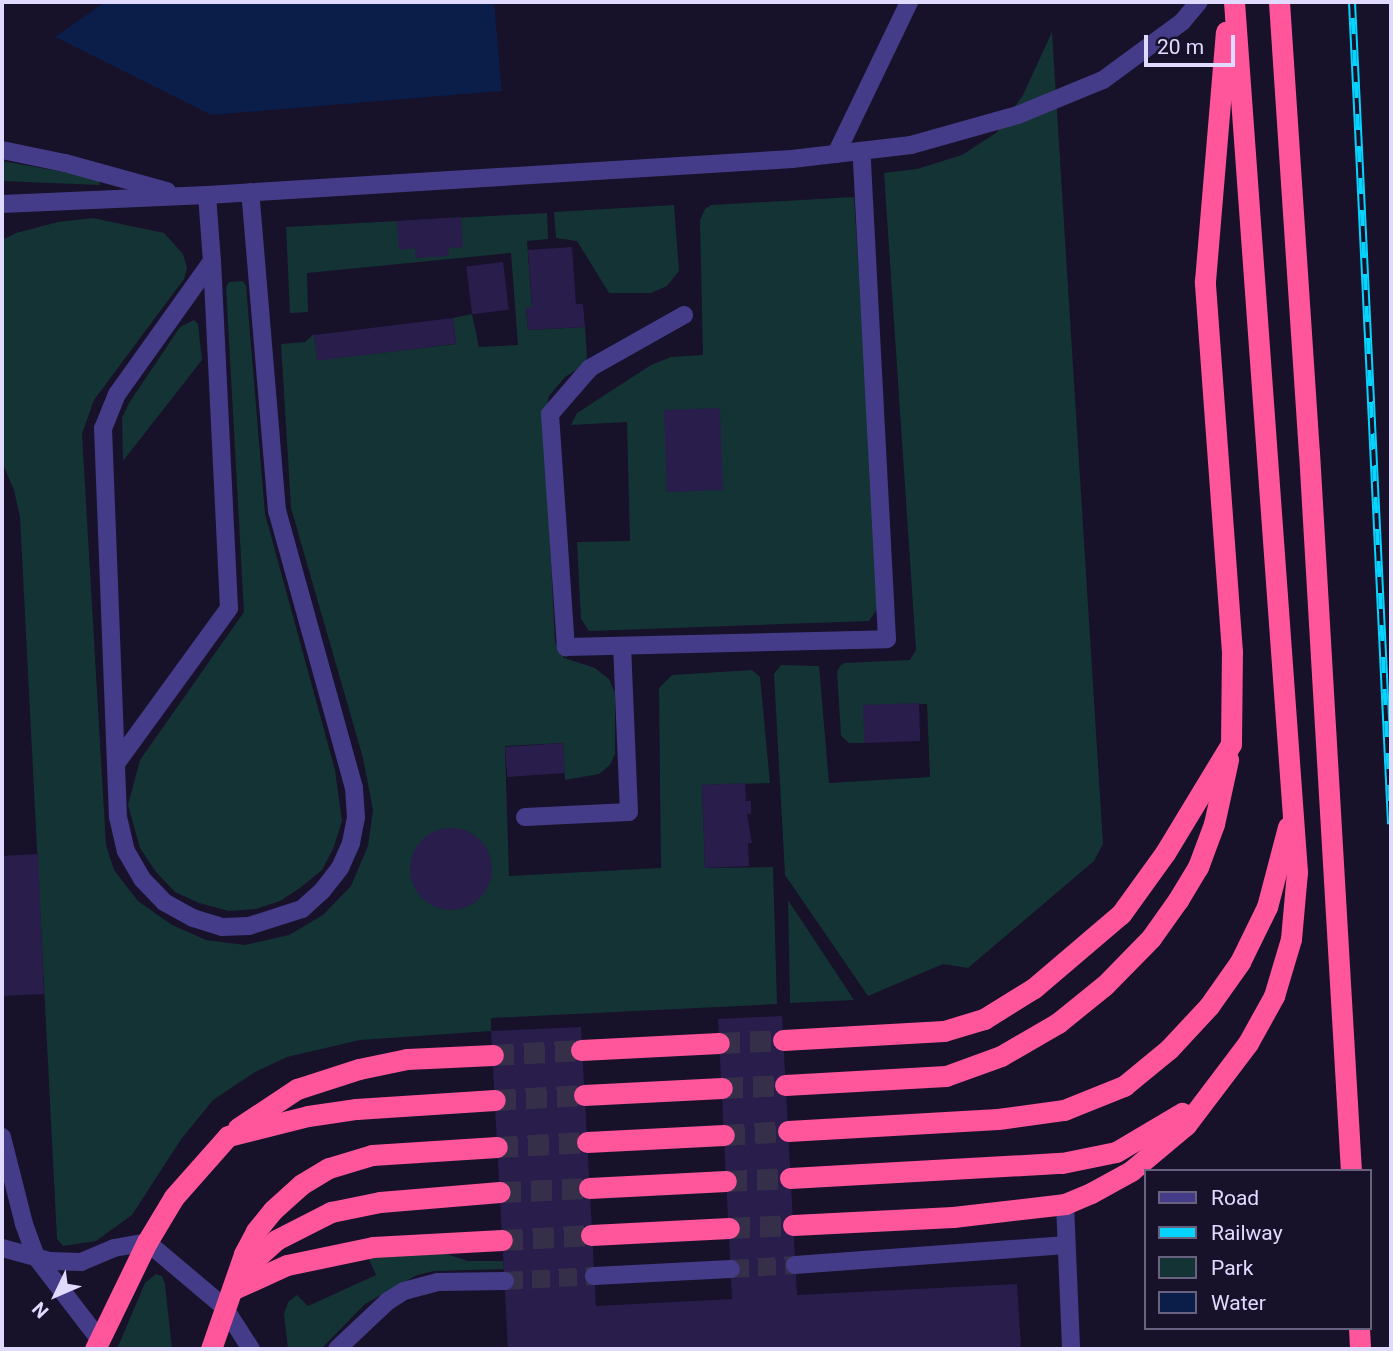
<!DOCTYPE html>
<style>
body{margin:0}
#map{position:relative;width:1393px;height:1351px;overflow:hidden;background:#17112a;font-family:Roboto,sans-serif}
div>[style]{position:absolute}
.green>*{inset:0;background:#143334}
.water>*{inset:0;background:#0b1d49}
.building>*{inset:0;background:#291d4b;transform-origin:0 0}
.round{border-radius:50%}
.minor-tunnel>*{height:18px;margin-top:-9px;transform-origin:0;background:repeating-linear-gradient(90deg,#352f4a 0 18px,transparent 0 27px)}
.highway-tunnel>*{height:21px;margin-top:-10.5px;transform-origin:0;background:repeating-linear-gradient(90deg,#352f4a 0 21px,transparent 0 31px)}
.minor>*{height:18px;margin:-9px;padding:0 9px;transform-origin:9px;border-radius:9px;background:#443c88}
.highway>*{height:21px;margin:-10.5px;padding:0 10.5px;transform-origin:10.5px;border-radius:10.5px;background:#fe559b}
.rail>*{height:8px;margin-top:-4px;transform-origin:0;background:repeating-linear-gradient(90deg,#17112a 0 16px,#07d4fe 0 32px);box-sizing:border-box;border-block:2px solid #07d4fe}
span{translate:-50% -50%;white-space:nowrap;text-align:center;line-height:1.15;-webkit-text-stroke:6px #17112a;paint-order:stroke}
.frame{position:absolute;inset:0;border:4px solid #e1daff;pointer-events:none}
.legend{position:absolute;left:1144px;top:1169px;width:228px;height:161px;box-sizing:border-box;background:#17112a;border:2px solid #68617f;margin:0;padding:9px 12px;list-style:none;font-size:21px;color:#e1daff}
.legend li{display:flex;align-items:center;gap:14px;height:35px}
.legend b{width:35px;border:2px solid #68617f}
.north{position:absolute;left:21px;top:1260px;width:70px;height:70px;-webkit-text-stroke:5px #17112a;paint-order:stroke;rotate:226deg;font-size:19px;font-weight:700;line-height:28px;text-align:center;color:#e1daff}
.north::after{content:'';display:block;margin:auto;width:24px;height:32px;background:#e1daff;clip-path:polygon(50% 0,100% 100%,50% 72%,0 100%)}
.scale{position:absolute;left:1144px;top:35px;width:91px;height:32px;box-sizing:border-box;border:4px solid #e1daff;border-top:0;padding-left:9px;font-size:21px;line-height:24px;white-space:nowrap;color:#e1daff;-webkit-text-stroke:5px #17112a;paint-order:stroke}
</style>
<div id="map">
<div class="green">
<i style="clip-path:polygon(1052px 32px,1103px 844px,1094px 861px,968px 968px,943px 964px,868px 996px,785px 875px,774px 674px,781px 665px,819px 666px,829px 783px,930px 777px,927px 704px,864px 705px,865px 743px,849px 743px,841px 736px,837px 672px,840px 666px,844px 663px,910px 660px,916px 650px,884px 173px,917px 169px,962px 155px,996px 133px,1023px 95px)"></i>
<i style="clip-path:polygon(2px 161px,98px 178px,100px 185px,2px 181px)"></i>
<i style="clip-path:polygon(854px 197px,880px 605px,869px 621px,589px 631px,581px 619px,577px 542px,630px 541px,627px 422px,571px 425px,577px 413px,651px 365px,671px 357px,703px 355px,700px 220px,705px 209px,711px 205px)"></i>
<i style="clip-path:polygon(674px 205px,679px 271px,667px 286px,651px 293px,609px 293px,577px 241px,556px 238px,554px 212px)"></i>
<i style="clip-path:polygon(547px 213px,548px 239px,527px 241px,532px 307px,526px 308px,528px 330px,585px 327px,587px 357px,584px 365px,565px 377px,549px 396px,544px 421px,555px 642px,564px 658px,595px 668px,609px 679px,615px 693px,615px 754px,610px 765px,599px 774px,565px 780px,563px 743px,505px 746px,509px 876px,661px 868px,659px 688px,672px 675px,752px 670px,760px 677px,770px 783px,702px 785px,705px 868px,773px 867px,777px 1004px,491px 1018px,491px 1031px,360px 1040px,287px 1057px,255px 1072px,213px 1100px,182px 1138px,132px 1215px,96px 1241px,63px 1246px,57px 1239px,20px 517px,14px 490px,2px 462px,2px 240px,16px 233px,58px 222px,93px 218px,164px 233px,183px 254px,187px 268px,184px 279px,94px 400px,82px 434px,106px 845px,114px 870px,138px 901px,172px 925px,206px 940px,245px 945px,289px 935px,323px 915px,351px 886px,368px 846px,373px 810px,363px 758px,291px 508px,281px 344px,305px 342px,314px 334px,318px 360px,456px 344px,453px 318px,472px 314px,479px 347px,518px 345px,511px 253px,307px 273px,308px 312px,290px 313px,286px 227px)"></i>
<i style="clip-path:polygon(242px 281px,246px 285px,265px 514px,335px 770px,342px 821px,333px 849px,322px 870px,300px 888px,280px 901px,256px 909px,229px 911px,199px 903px,175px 892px,156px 872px,140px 848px,128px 805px,140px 760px,244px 612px,226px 287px,229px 282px)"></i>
<i style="clip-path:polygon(194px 320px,198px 324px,202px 360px,123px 461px,122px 418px,129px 403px,180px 327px)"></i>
<i style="clip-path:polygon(788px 900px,854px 1000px,790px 1003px)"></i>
<i style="clip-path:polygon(440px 1252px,468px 1261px,503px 1261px,504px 1269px,434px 1271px,417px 1275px,365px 1304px,321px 1349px,288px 1349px,284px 1314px,288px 1302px,297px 1295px,308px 1306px,376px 1275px,368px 1257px)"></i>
<i style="clip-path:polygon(156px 1274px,162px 1276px,165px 1284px,172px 1349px,117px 1349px,145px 1283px)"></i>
</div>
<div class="water">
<i style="clip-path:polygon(105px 2px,494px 2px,502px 91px,211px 115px,55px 37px)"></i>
</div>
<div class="building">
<i style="clip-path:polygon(461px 217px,463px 247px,448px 248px,449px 256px,415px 258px,415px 248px,399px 250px,397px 221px)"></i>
<i style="clip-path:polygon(572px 247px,576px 304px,583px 304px,585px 327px,528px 330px,526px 307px,532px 307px,528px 250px)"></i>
<i style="left:503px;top:262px;width:48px;height:37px;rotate:83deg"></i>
<i style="left:453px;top:318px;width:26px;height:140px;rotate:83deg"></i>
<i style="left:720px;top:408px;width:82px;height:56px;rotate:88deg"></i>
<i style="left:919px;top:703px;width:38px;height:56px;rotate:88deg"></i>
<i style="left:563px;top:743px;width:30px;height:58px;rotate:86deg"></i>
<i style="clip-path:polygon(745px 783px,746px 801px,751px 801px,751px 814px,747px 814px,752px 843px,748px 843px,749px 866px,705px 868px,702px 785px)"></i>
<i class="round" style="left:410px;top:828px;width:82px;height:82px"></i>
<i style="clip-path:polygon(38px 854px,44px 994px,2px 996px,2px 856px)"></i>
<i style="clip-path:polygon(782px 1016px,797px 1295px,1017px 1284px,1021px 1349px,508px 1349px,491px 1031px,581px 1027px,596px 1306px,732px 1299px,718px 1019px)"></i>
</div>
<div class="minor-tunnel">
<i style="left:731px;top:1269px;width:64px;rotate:-3.6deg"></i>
<i style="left:505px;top:1281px;width:89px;rotate:-3.2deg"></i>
</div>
<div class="highway-tunnel">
<i style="left:719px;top:1043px;width:64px;rotate:-2.7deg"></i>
<i style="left:493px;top:1055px;width:88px;rotate:-3.3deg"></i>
<i style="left:722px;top:1088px;width:63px;rotate:-2.7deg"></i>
<i style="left:495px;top:1100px;width:89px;rotate:-3.2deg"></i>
<i style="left:724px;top:1135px;width:64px;rotate:-3.6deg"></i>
<i style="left:497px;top:1147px;width:90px;rotate:-3.2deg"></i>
<i style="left:726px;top:1181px;width:64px;rotate:-2.7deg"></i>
<i style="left:500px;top:1192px;width:89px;rotate:-2.6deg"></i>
<i style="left:729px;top:1228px;width:64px;rotate:-2.7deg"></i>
<i style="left:502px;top:1240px;width:89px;rotate:-3.2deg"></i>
</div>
<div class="minor">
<i style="left:2px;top:150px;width:64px;rotate:11.7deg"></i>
<i style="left:65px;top:163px;width:106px;rotate:15.4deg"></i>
<i style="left:836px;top:154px;width:169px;rotate:-64.3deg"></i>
<i style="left:207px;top:195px;width:66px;rotate:85.7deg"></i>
<i style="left:212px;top:261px;width:163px;rotate:125.5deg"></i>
<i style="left:117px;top:394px;width:37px;rotate:112deg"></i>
<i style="left:103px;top:428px;width:389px;rotate:87.8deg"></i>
<i style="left:118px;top:817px;width:35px;rotate:77deg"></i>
<i style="left:126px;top:851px;width:32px;rotate:60deg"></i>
<i style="left:142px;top:879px;width:32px;rotate:46deg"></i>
<i style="left:164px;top:902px;width:33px;rotate:29deg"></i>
<i style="left:193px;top:918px;width:30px;rotate:17deg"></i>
<i style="left:222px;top:927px;width:27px;rotate:-2deg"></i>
<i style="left:249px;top:926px;width:56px;rotate:-17.8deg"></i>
<i style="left:302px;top:909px;width:27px;rotate:-42deg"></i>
<i style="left:322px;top:891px;width:29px;rotate:-52deg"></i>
<i style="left:340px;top:868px;width:27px;rotate:-66deg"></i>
<i style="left:351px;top:843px;width:26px;rotate:-79deg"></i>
<i style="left:356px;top:817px;width:29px;rotate:-94deg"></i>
<i style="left:354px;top:788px;width:288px;rotate:-105.5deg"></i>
<i style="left:277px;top:511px;width:320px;rotate:-94.8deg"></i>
<i style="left:2px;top:204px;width:205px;rotate:-2.5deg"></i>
<i style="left:207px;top:195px;width:586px;rotate:-3.52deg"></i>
<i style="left:792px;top:159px;width:120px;rotate:-6.7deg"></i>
<i style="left:911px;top:145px;width:111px;rotate:-15.7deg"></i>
<i style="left:1018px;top:115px;width:92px;rotate:-22.4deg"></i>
<i style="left:1103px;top:80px;width:98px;rotate:-36.3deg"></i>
<i style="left:1182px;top:22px;width:26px;rotate:-50deg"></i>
<i style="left:684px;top:315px;width:108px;rotate:150.6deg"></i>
<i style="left:590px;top:368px;width:61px;rotate:131deg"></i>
<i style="left:550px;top:414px;width:234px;rotate:86.1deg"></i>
<i style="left:566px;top:647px;width:321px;rotate:-1.4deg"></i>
<i style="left:887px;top:639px;width:489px;rotate:-93deg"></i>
<i style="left:118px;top:761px;width:189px;rotate:-54deg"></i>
<i style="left:229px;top:608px;width:347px;rotate:-92.8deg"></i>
<i style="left:525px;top:817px;width:104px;rotate:-2.8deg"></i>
<i style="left:629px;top:812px;width:166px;rotate:-92.4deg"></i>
<i style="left:2px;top:1137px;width:90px;rotate:75.8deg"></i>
<i style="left:24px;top:1224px;width:35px;rotate:70deg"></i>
<i style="left:36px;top:1257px;width:105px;rotate:52.4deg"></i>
<i style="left:1065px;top:1204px;width:145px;rotate:87.6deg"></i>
<i style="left:2px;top:1248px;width:50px;rotate:15.2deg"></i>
<i style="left:50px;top:1261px;width:31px;rotate:2deg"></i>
<i style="left:81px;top:1262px;width:36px;rotate:-23deg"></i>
<i style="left:114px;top:1248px;width:34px;rotate:-10deg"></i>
<i style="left:147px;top:1242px;width:101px;rotate:40.2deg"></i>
<i style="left:224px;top:1307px;width:50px;rotate:57.3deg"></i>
<i style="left:795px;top:1265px;width:272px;rotate:-4.2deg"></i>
<i style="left:594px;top:1276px;width:137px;rotate:-2.9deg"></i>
<i style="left:337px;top:1349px;width:70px;rotate:-43.3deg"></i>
<i style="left:388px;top:1301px;width:19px;rotate:-32deg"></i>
<i style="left:404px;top:1291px;width:35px;rotate:-15deg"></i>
<i style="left:438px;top:1282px;width:67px;rotate:-0.9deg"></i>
</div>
<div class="highway">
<i style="left:1279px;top:2px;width:451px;rotate:86.2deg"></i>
<i style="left:1309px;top:452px;width:720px;rotate:86.66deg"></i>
<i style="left:783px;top:1040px;width:161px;rotate:-3.2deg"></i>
<i style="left:944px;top:1031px;width:42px;rotate:-16.7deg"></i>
<i style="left:984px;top:1019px;width:59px;rotate:-31.8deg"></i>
<i style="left:1034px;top:988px;width:114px;rotate:-40.4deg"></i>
<i style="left:1121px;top:914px;width:75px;rotate:-54.2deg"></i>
<i style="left:1165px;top:853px;width:127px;rotate:-58.8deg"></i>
<i style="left:1231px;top:744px;width:92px;rotate:-89.4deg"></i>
<i style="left:1232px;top:652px;width:372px;rotate:-94.2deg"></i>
<i style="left:1205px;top:281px;width:250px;rotate:-85.2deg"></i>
<i style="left:581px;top:1050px;width:138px;rotate:-2.9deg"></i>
<i style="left:785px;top:1085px;width:161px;rotate:-3.2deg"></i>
<i style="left:946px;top:1076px;width:59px;rotate:-20deg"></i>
<i style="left:1001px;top:1056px;width:66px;rotate:-30.1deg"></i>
<i style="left:1058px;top:1023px;width:60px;rotate:-39deg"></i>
<i style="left:1105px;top:985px;width:66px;rotate:-45.6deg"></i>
<i style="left:1151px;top:938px;width:47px;rotate:-54.6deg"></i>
<i style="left:1178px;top:900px;width:39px;rotate:-59deg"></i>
<i style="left:1198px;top:867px;width:46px;rotate:-69.6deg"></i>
<i style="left:1214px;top:824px;width:66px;rotate:-77.7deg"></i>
<i style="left:584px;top:1095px;width:138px;rotate:-2.9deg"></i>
<i style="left:238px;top:1128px;width:71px;rotate:-33.5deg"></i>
<i style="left:297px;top:1089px;width:65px;rotate:-17.9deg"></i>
<i style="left:359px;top:1069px;width:49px;rotate:-11.8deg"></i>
<i style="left:407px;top:1059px;width:86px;rotate:-2.7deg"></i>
<i style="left:788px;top:1131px;width:210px;rotate:-3.3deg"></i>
<i style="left:998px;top:1119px;width:67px;rotate:-7.8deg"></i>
<i style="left:1064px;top:1110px;width:65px;rotate:-21.8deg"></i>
<i style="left:1124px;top:1086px;width:58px;rotate:-39.4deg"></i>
<i style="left:1169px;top:1049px;width:59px;rotate:-47.1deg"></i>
<i style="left:1209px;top:1006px;width:54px;rotate:-54.8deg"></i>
<i style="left:1240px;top:962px;width:61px;rotate:-63.9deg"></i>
<i style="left:1267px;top:907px;width:83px;rotate:-75.3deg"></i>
<i style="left:587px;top:1142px;width:137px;rotate:-2.9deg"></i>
<i style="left:790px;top:1178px;width:272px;rotate:-3.2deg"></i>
<i style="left:1062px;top:1163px;width:55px;rotate:-11.5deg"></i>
<i style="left:1116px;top:1152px;width:77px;rotate:-30.6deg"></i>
<i style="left:589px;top:1188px;width:137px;rotate:-2.9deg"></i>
<i style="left:793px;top:1225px;width:160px;rotate:-2.9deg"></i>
<i style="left:953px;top:1217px;width:113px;rotate:-6.6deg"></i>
<i style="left:1065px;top:1204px;width:28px;rotate:-23deg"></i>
<i style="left:1091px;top:1193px;width:46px;rotate:-28.8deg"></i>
<i style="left:1131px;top:1171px;width:72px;rotate:-39.9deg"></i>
<i style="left:1186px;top:1125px;width:103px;rotate:-52.9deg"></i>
<i style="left:1248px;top:1043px;width:54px;rotate:-61deg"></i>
<i style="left:1274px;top:996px;width:59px;rotate:-73.4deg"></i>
<i style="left:1291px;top:939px;width:67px;rotate:-84.9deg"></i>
<i style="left:1297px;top:872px;width:872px;rotate:-94.14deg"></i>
<i style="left:591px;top:1235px;width:138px;rotate:-2.9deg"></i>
<i style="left:243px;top:1274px;width:18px;rotate:-52deg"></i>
<i style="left:254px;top:1260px;width:30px;rotate:-42deg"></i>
<i style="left:276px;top:1240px;width:62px;rotate:-27deg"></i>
<i style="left:331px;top:1212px;width:50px;rotate:-11.5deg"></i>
<i style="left:380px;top:1202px;width:120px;rotate:-4.8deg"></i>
<i style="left:234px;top:1289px;width:58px;rotate:-24.4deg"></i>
<i style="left:287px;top:1265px;width:88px;rotate:-11.8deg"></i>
<i style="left:373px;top:1247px;width:129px;rotate:-3.1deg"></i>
<i style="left:1359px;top:1328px;width:21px;rotate:87deg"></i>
<i style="left:95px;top:1349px;width:119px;rotate:-64.1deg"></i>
<i style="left:147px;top:1242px;width:52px;rotate:-59deg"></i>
<i style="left:174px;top:1197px;width:81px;rotate:-48.5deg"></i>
<i style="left:228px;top:1136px;width:82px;rotate:-14deg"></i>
<i style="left:308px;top:1116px;width:49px;rotate:-8.3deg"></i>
<i style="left:356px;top:1109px;width:139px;rotate:-3.7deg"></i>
<i style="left:211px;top:1349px;width:101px;rotate:-70.8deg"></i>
<i style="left:244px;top:1254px;width:26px;rotate:-62deg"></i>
<i style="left:256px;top:1231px;width:27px;rotate:-51deg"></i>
<i style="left:273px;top:1210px;width:39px;rotate:-42deg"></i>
<i style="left:302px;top:1184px;width:31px;rotate:-31deg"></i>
<i style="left:329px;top:1168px;width:45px;rotate:-16.8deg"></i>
<i style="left:372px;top:1155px;width:125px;rotate:-3.7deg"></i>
</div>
<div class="rail">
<i style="left:1352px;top:2px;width:823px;rotate:87.28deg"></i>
</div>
<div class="frame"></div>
<ul class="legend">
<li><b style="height:9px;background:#443c88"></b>Road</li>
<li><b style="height:9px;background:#07d4fe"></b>Railway</li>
<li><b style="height:19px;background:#143334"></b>Park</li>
<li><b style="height:19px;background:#0b1d49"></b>Water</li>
</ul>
<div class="north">N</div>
<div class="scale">20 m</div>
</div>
